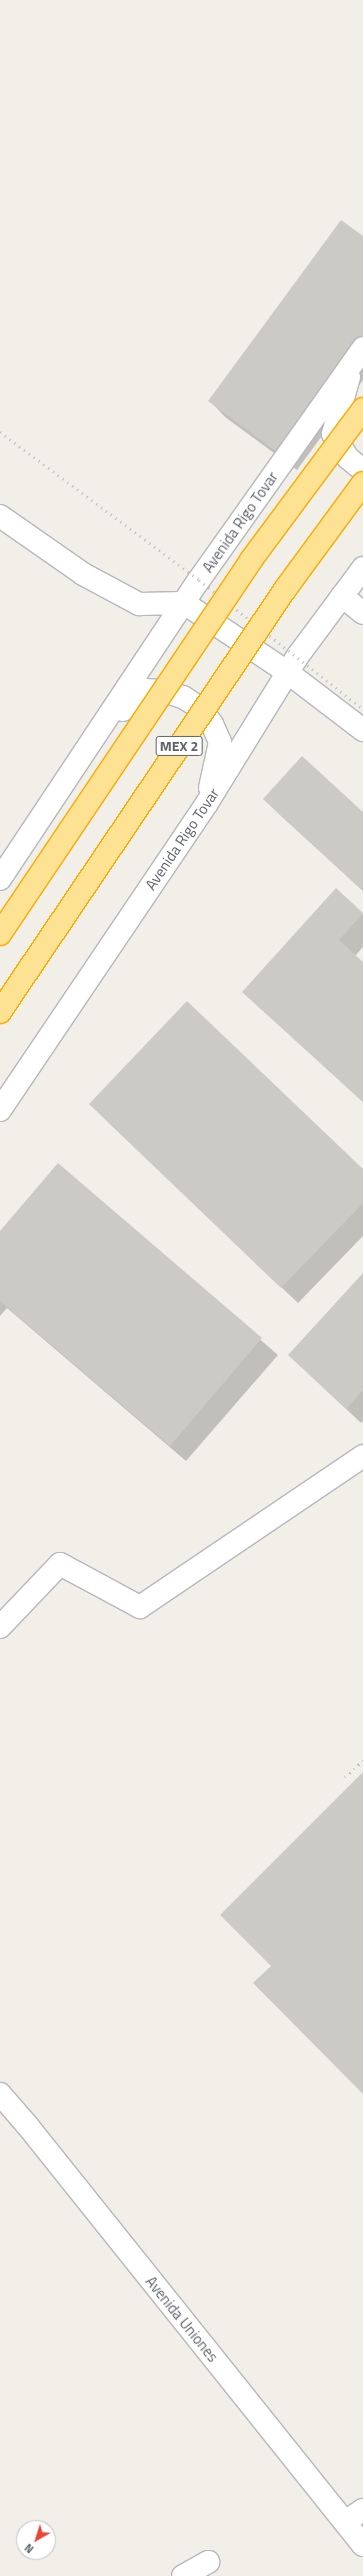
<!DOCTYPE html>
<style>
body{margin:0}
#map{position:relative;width:363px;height:2576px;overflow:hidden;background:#f1efe8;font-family:"Titillium Web",sans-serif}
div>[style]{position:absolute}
.shadow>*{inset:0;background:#0003}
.building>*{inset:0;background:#cccac5}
.roads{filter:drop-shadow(1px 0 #b5b8bc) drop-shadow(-1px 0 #b5b8bc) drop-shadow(0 1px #b5b8bc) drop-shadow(0 -1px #b5b8bc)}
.minor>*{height:22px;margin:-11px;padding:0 11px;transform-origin:11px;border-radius:11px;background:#fff}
.rail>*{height:3px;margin-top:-1.5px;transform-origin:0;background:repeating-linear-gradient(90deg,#b6b7b8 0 1px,transparent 0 6px)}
.bridges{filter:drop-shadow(1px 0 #f9ab00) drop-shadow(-1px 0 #f9ab00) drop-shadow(0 1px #f9ab00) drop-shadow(0 -1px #f9ab00)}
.highway-bridge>*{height:22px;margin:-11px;padding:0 11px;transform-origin:11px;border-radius:11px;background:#fde293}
span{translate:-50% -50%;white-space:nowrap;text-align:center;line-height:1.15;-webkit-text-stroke:3.5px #fff;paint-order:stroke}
.shield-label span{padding:1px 3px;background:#fff;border:1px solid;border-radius:3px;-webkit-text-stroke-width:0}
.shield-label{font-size:14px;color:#5f6368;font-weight:700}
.street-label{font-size:15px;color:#5f6368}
.north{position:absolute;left:16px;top:2520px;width:40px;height:40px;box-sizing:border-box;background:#fff;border:1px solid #bfc1c3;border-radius:50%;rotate:219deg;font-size:11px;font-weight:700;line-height:16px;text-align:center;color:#5f6368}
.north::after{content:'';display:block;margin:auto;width:14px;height:18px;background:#ea4335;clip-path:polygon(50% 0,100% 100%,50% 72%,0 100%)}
</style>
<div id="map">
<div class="shadow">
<i style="clip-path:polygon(363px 237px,363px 380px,297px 470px,225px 417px,210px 401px)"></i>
<i style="clip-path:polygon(264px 799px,363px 814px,363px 891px,279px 814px)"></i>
<i style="clip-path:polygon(336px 889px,363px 914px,363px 947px,355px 956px,363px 963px,363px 1102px,243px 992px)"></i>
<i style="clip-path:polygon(106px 1120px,363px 1170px,363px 1236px,298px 1303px)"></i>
<i style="clip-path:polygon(58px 1165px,278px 1355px,186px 1461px,7px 1308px,0 1316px,0 1233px)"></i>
<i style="clip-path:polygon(363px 1275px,363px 1421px,361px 1423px,304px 1369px)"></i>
</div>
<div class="building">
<i style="clip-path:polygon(341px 220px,363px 236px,363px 342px,281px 455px,208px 401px)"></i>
<i style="clip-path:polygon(302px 756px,363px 812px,363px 886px,361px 889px,263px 799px)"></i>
<i style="clip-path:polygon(336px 888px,363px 913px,339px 940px,363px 962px,363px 1102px,242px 992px)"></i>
<i style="clip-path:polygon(187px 1001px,363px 1169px,363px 1203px,281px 1288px,89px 1104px)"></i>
<i style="clip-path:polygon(58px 1163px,262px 1338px,170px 1446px,0 1301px,0 1231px)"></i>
<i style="clip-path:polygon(363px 1273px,363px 1390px,346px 1409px,288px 1355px)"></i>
<i style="clip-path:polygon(363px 1772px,363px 2094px,253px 1983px,271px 1966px,220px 1915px)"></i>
</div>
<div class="roads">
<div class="minor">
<i style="left:349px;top:377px;width:59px;rotate:105.7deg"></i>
<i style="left:333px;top:434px;width:28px;rotate:58deg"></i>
<i style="left:348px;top:458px;width:19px;rotate:39deg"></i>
<i style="left:0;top:516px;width:101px;rotate:34.9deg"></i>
<i style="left:83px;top:574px;width:64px;rotate:28.2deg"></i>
<i style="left:139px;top:604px;width:45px;rotate:-1.3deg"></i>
<i style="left:184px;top:603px;width:124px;rotate:33.8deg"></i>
<i style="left:287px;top:672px;width:96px;rotate:37.3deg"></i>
<i style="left:342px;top:596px;width:27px;rotate:39deg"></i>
<i style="left:123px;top:710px;width:29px;rotate:-44deg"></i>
<i style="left:144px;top:690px;width:20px;rotate:3deg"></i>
<i style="left:164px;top:691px;width:20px;rotate:18deg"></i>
<i style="left:183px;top:697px;width:20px;rotate:33deg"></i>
<i style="left:200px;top:708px;width:20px;rotate:53deg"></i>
<i style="left:212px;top:724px;width:20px;rotate:66deg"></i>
<i style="left:220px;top:742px;width:47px;rotate:102.3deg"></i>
<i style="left:0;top:879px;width:359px;rotate:-56.4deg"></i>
<i style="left:199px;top:580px;width:284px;rotate:-54.7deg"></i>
<i style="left:0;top:1110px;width:370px;rotate:-56deg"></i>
<i style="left:207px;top:803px;width:172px;rotate:-58.3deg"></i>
<i style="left:297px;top:657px;width:111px;rotate:-53.4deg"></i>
<i style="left:0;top:1627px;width:87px;rotate:-46.4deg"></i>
<i style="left:60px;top:1564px;width:91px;rotate:28.3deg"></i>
<i style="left:140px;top:1607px;width:269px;rotate:-34.1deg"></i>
<i style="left:0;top:2094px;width:41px;rotate:48.9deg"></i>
<i style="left:27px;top:2125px;width:538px;rotate:51.34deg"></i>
<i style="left:345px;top:2522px;width:22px;rotate:-34deg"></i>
<i style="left:183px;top:2576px;width:29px;rotate:-29deg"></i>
</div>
</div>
<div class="rail">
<i style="left:0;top:432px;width:248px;rotate:36.6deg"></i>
<i style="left:199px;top:580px;width:209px;rotate:38.2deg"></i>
<i style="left:345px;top:1777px;width:25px;rotate:-43deg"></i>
</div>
<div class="bridges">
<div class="highway-bridge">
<i style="left:0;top:934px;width:450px;rotate:-56.1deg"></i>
<i style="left:251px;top:560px;width:188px;rotate:-53.4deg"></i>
<i style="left:0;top:1012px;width:511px;rotate:-56deg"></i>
<i style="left:286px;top:588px;width:130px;rotate:-53.7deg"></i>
</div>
</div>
<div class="shield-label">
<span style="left:179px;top:746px">MEX 2</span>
</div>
<div class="street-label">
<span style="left:240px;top:522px;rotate:-55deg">Avenida Rigo Tovar</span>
<span style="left:182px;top:839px;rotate:-56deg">Avenida Rigo Tovar</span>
<span style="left:182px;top:2319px;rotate:51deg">Avenida Uniones</span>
</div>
<div class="north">N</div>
</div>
